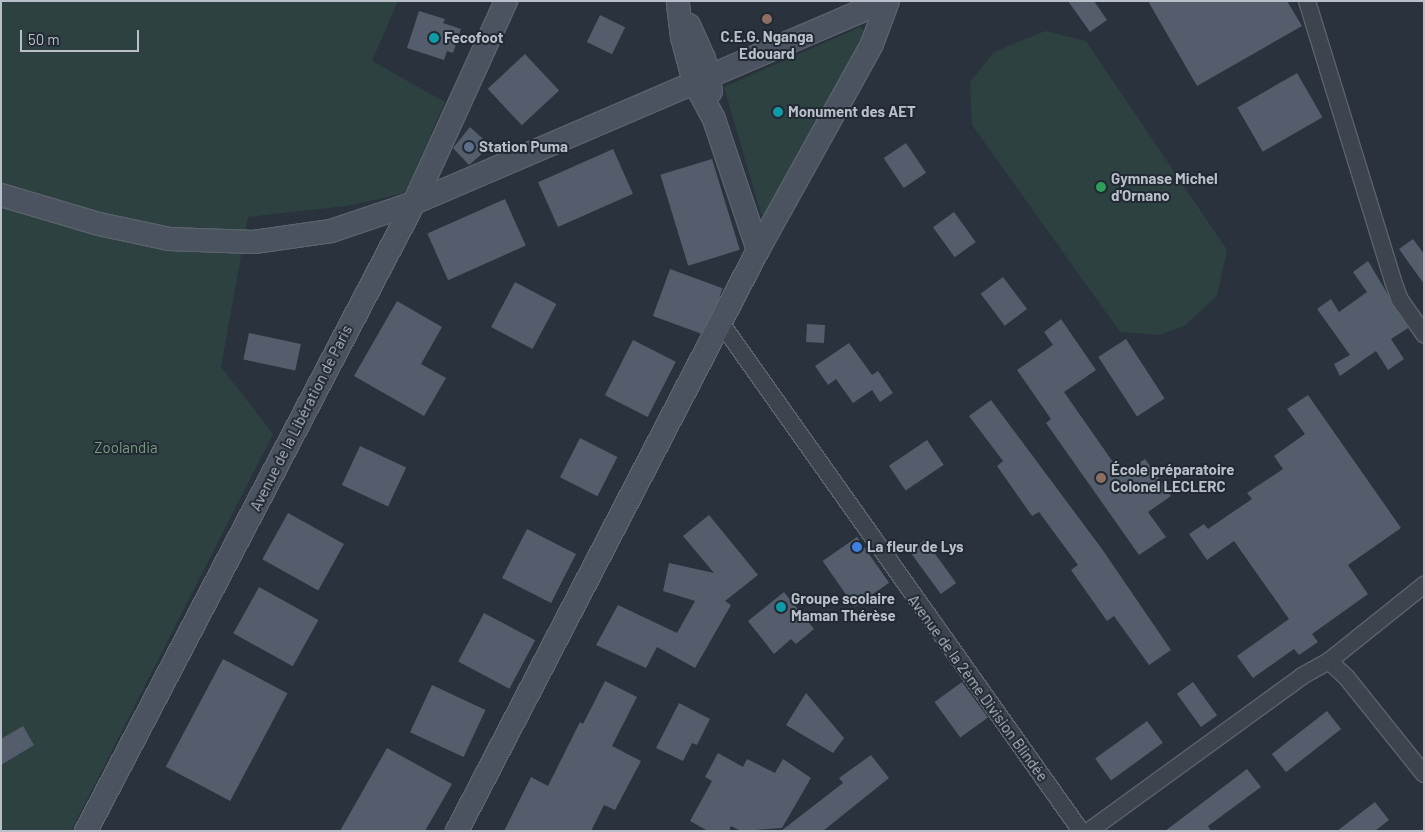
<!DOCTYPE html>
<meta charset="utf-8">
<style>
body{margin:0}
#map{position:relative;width:1425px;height:832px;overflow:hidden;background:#29323d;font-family:Barlow,sans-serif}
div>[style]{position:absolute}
.green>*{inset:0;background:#2e4141}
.building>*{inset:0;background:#545d6b;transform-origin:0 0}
.roads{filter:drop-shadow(1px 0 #5a626b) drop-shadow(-1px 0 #5a626b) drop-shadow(0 1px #5a626b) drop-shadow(0 -1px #5a626b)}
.street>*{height:16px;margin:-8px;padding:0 8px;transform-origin:8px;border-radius:8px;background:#3d444e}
.secondary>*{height:22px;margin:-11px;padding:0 11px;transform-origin:11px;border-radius:11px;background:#4b5360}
.dots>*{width:14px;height:14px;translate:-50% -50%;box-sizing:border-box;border:2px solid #212933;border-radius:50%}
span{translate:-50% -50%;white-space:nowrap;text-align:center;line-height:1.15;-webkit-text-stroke:4px #212933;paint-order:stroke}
.poi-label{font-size:15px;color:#b9bfc8;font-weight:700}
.left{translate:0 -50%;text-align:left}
.street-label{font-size:15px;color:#b9bfc8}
.park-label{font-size:15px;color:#7a9b82}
.frame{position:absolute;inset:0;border:2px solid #b9bfc8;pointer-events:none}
.scale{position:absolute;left:20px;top:30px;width:119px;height:22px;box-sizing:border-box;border:2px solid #b9bfc8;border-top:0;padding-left:6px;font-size:15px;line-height:18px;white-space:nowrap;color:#b9bfc8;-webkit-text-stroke:4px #212933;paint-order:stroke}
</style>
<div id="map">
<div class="green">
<i style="clip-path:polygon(1px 1px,398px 1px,372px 61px,445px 102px,405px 193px,347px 206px,248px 217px,221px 367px,273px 434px,71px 831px,1px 831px)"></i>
<i style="clip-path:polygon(860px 27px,868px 35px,771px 218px,761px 214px,724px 87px)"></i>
<i style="clip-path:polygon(1045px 31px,1086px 41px,1227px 250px,1217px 296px,1184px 326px,1159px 335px,1120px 332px,972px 125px,970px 82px,994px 52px)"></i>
</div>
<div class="building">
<i style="clip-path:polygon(1068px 1px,1094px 1px,1107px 20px,1090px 32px)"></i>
<i style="clip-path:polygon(1148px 1px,1287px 1px,1302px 26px,1197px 86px)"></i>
<i style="clip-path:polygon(419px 11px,445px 19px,443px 23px,461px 29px,453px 53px,447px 51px,444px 60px,407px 48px)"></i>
<i style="left:600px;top:15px;width:28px;height:30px;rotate:26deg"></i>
<i style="left:525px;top:54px;width:50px;height:51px;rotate:47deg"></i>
<i style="left:1297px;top:73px;width:51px;height:69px;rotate:60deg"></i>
<i style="clip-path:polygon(470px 127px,491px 146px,469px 165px,453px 148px)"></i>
<i style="left:906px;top:143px;width:36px;height:27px;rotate:56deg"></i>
<i style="left:613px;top:149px;width:49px;height:82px;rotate:66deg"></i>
<i style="left:712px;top:159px;width:95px;height:54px;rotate:73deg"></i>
<i style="left:505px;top:199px;width:51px;height:85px;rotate:66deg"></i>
<i style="left:954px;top:212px;width:37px;height:26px;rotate:54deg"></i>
<i style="clip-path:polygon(1413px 239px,1424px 254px,1424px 284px,1399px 249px)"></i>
<i style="clip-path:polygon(1368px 261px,1408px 328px,1391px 339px,1404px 359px,1388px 370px,1376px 351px,1340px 376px,1334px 364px,1350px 355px,1317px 309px,1331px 299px,1339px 312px,1367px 292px,1353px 272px)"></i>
<i style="left:670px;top:269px;width:56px;height:50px;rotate:20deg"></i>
<i style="left:1003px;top:277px;width:40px;height:28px;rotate:53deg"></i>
<i style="left:515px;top:282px;width:47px;height:51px;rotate:28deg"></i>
<i style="clip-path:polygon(397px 301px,442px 327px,421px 364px,446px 378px,424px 416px,354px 376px)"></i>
<i style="clip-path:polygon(1061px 319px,1096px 370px,1064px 392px,1122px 475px,1145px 459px,1171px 496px,1148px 512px,1166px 537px,1139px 555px,1046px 423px,1051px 419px,1017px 370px,1053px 345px,1044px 332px)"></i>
<i style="left:807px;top:324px;width:18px;height:18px;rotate:3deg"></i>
<i style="left:249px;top:333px;width:53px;height:27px;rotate:12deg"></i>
<i style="left:1126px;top:339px;width:71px;height:33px;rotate:57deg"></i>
<i style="left:633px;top:340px;width:48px;height:62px;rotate:27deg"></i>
<i style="clip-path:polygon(849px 343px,872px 375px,878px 371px,893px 393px,880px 402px,872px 390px,853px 403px,836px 379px,828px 385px,815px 366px)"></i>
<i style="clip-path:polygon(1308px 395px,1401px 528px,1348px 565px,1368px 594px,1312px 634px,1318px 642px,1299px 655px,1294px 649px,1253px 678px,1237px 656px,1289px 619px,1234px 541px,1207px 560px,1189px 534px,1204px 524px,1208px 529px,1252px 499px,1247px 493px,1283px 469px,1274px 456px,1305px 434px,1287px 409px)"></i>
<i style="clip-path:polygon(991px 400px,1102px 549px,1171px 650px,1149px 665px,1114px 616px,1107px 621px,1071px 570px,1078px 565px,1039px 512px,1032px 516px,997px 466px,1003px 461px,969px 416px)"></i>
<i style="left:580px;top:438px;width:42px;height:44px;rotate:27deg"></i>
<i style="left:927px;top:440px;width:30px;height:46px;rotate:56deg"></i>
<i style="left:360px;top:446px;width:51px;height:43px;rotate:25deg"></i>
<i style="left:288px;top:513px;width:64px;height:53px;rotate:29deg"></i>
<i style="clip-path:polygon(709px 515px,758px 575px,725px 601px,731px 605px,695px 668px,657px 647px,646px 668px,596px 645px,618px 605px,677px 633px,695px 601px,663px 591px,669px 563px,714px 573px,683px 536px)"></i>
<i style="left:527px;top:529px;width:55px;height:55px;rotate:27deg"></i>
<i style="left:857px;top:537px;width:56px;height:42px;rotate:55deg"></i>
<i style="left:925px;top:540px;width:53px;height:19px;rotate:54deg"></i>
<i style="left:259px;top:587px;width:68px;height:53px;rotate:29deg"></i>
<i style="clip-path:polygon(784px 592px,814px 629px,796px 644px,791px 639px,774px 654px,748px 621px)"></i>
<i style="left:484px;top:613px;width:58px;height:55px;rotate:28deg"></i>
<i style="left:223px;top:659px;width:73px;height:122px;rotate:28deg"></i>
<i style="clip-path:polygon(605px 681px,637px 697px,612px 746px,641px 761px,615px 810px,604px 805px,591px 831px,504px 831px,531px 777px,548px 786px,580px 722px,583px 724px)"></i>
<i style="left:962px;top:682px;width:44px;height:34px;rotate:54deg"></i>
<i style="left:1193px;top:682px;width:41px;height:20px;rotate:54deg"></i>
<i style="left:432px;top:685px;width:59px;height:52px;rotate:25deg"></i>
<i style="clip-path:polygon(806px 693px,844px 738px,833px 753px,786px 725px)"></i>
<i style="clip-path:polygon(679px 703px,710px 719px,697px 745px,692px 743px,683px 761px,656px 748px)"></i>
<i style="left:1327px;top:711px;width:23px;height:70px;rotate:52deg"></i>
<i style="left:1147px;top:721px;width:27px;height:64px;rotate:54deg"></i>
<i style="clip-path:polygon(23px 726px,34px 745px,1px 765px,1px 739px)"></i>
<i style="clip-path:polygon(387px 748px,452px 784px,425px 831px,340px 831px)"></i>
<i style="clip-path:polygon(718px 753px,743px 767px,747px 759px,775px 773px,783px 759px,811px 778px,782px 828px,741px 831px,731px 826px,729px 831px,708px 831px,690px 821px,712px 781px,705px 777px)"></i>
<i style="clip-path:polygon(871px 755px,889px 778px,823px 831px,781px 831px,843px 783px,839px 778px)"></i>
<i style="clip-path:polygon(1247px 769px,1261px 787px,1208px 826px,1211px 831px,1165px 831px)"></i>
<i style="clip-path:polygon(1375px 802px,1389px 820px,1375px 831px,1337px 831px)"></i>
</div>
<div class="roads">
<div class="street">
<i style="left:1307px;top:1px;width:293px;rotate:72.9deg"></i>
<i style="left:1393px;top:281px;width:20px;rotate:70deg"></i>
<i style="left:1400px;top:300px;width:42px;rotate:54.8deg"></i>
<i style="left:721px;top:323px;width:623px;rotate:54.68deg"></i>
<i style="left:1329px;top:661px;width:122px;rotate:-38.7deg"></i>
<i style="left:1089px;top:831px;width:263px;rotate:-36deg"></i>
<i style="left:1302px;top:676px;width:31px;rotate:-29deg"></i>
<i style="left:1329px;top:661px;width:25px;rotate:43deg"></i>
<i style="left:1347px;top:678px;width:123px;rotate:51.3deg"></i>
</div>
<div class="secondary">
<i style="left:689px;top:25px;width:36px;rotate:66deg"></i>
<i style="left:704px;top:58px;width:34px;rotate:78deg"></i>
<i style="left:1px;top:195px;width:102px;rotate:16.5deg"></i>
<i style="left:99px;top:224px;width:72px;rotate:12.1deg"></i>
<i style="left:169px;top:239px;width:85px;rotate:2deg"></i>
<i style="left:254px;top:242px;width:78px;rotate:-8.1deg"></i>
<i style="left:331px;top:231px;width:88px;rotate:-18.6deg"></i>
<i style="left:414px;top:203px;width:512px;rotate:-23.21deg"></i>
<i style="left:758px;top:250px;width:235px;rotate:-61deg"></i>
<i style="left:872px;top:44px;width:46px;rotate:-69.6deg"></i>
<i style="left:86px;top:831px;width:708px;rotate:-62.42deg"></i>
<i style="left:414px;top:203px;width:222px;rotate:-65.5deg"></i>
<i style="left:457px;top:831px;width:654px;rotate:-62.61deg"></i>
<i style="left:758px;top:250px;width:138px;rotate:-108.6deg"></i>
<i style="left:714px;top:119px;width:42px;rotate:-118.4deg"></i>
<i style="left:694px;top:82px;width:47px;rotate:-104.9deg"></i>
<i style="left:682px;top:37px;width:34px;rotate:-97deg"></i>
</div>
</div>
<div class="dots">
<i style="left:767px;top:19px;background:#8d6e63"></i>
<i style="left:434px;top:38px;background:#0f9aa8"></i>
<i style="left:778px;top:112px;background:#0f9aa8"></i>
<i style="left:469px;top:147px;background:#5c6f8a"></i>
<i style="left:1101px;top:187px;background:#2e9e5b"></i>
<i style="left:1101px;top:478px;background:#8d6e63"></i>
<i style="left:857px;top:547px;background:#3f7fe0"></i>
<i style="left:781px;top:607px;background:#0f9aa8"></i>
</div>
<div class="poi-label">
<span style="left:767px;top:45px">C.E.G. Nganga<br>Edouard</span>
<span class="left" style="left:444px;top:38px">Fecofoot</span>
<span class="left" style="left:788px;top:112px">Monument des AET</span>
<span class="left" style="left:479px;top:147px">Station Puma</span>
<span class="left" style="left:1111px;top:187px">Gymnase Michel<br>d'Ornano</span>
<span class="left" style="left:1111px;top:478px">École préparatoire<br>Colonel LECLERC</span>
<span class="left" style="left:867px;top:547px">La fleur de Lys</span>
<span class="left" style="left:791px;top:607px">Groupe scolaire<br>Maman Thérèse</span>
</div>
<div class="street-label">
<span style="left:301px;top:418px;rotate:-63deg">Avenue de la Libération de Paris</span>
<span style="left:978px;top:688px;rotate:54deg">Avenue de la 2ème Division Blindée</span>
</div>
<div class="park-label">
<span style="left:126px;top:448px">Zoolandia</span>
</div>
<div class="frame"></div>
<div class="scale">50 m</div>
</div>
